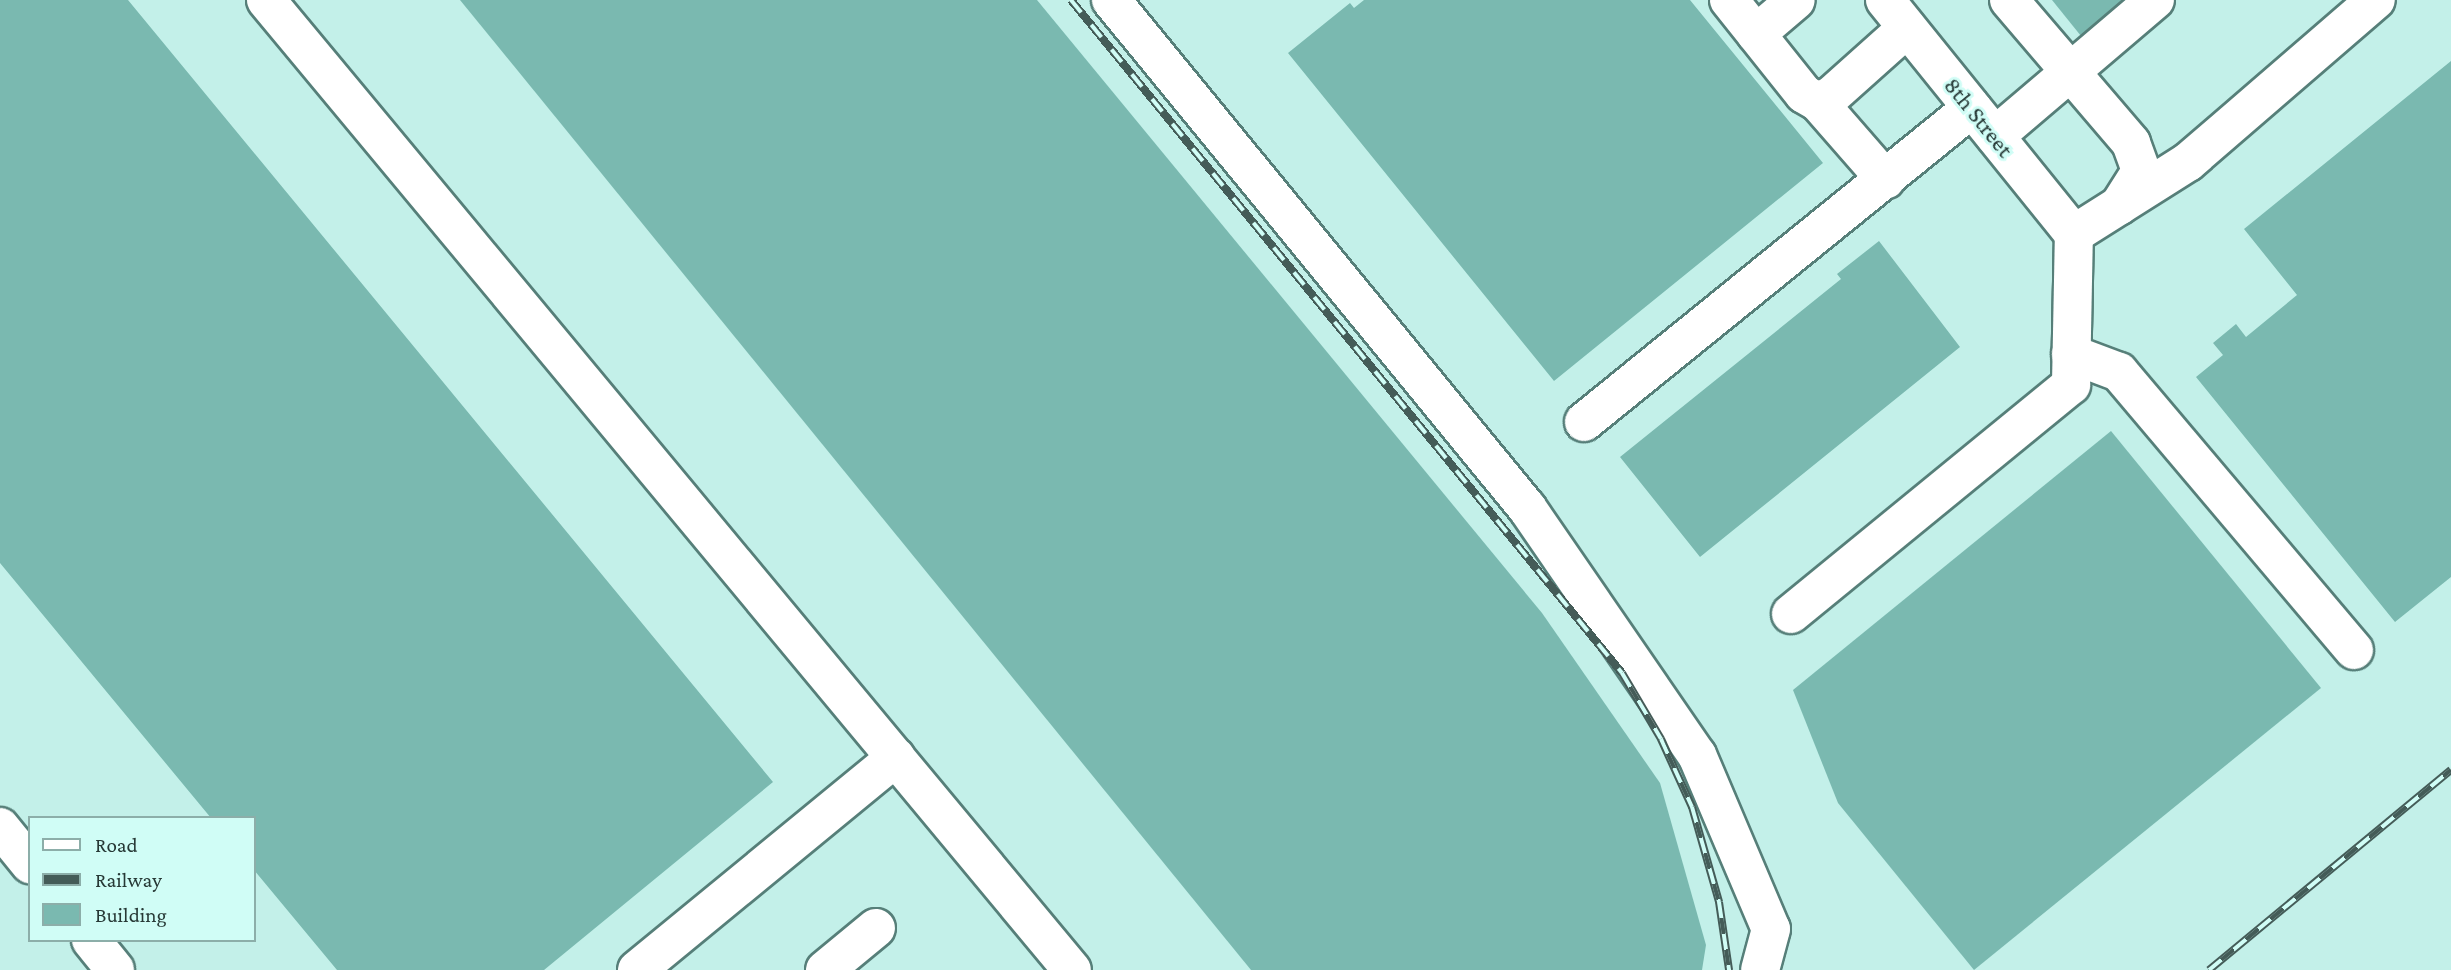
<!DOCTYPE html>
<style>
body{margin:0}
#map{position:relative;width:2451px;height:970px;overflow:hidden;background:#c3f0e9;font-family:"Crimson Pro",serif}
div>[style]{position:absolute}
.building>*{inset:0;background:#7ab9b0}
.roads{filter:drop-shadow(2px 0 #567f79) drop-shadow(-2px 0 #567f79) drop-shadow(0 2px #567f79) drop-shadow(0 -2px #567f79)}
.minor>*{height:38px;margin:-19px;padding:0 19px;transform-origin:19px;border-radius:19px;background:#fff}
.rail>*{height:8px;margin-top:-4px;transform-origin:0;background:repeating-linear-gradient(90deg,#d0fdf6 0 16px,#445c58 0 32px);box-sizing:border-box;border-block:2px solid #445c58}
span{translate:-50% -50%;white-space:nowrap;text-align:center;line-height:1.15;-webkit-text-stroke:6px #d0fdf6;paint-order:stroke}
.street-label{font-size:24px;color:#263835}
.legend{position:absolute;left:28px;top:816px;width:228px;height:126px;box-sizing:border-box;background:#d0fdf6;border:2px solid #8caea9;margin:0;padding:9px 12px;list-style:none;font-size:21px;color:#263835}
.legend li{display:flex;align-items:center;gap:14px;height:35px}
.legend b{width:35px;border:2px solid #8caea9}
</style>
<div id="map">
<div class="building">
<i style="clip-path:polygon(0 0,128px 0,773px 782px,544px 970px,337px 970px,254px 870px,254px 818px,211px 818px,0 563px)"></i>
<i style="clip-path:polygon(460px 0,1037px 0,1542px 613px,1660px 783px,1706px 945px,1702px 970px,1251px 970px)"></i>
<i style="clip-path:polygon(1364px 0,1690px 0,1823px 163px,1554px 381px,1288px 53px,1350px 3px,1354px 8px)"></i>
<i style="clip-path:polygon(2052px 0,2126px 0,2081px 36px)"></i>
<i style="clip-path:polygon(2451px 61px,2451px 577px,2395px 622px,2196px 377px,2223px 355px,2213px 343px,2236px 324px,2246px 337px,2297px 295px,2244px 229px)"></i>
<i style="clip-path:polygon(1879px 241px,1960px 347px,1700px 557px,1620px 457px,1841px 279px,1837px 274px)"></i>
<i style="clip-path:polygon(2111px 431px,2321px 688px,1974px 970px,1838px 803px,1793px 690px)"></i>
</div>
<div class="roads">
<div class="minor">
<i style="left:266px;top:0;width:1261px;rotate:50.28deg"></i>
<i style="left:1111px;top:0;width:657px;rotate:50.69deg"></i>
<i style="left:1527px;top:508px;width:300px;rotate:55.5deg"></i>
<i style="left:1697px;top:755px;width:189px;rotate:67deg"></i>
<i style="left:1771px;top:929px;width:42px;rotate:105deg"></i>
<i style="left:1729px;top:0;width:120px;rotate:51.4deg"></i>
<i style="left:1804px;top:94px;width:16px;rotate:30deg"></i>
<i style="left:1818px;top:102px;width:14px;rotate:-25deg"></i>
<i style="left:1831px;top:96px;width:102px;rotate:-41.8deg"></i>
<i style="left:1885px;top:0;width:301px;rotate:51.1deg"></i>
<i style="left:2009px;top:0;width:188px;rotate:49.5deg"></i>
<i style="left:2131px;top:143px;width:30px;rotate:70deg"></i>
<i style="left:2141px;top:171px;width:41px;rotate:122.2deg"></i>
<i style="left:1756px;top:34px;width:52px;rotate:-40.4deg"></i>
<i style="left:1818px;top:102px;width:103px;rotate:48.9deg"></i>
<i style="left:1995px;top:136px;width:210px;rotate:-40.4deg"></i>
<i style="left:2074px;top:234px;width:135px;rotate:-32.3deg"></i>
<i style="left:2188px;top:162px;width:248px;rotate:-40.8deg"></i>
<i style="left:2071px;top:354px;width:51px;rotate:20.6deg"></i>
<i style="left:2119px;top:372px;width:364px;rotate:49.8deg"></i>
<i style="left:1584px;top:422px;width:499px;rotate:-39deg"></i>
<i style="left:1791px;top:614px;width:362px;rotate:-39.3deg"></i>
<i style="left:2071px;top:385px;width:151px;rotate:-88.9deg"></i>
<i style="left:0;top:827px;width:48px;rotate:51deg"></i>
<i style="left:91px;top:940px;width:38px;rotate:51deg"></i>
<i style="left:637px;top:970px;width:335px;rotate:-39.4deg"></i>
<i style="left:825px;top:970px;width:66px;rotate:-39.5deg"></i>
</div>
</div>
<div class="rail">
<i style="left:1071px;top:0;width:870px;rotate:50.69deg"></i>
<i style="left:1622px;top:673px;width:77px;rotate:59.4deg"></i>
<i style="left:1661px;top:739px;width:75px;rotate:65.5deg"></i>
<i style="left:1692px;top:807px;width:99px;rotate:74.1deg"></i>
<i style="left:1719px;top:902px;width:69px;rotate:81.6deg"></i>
<i style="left:2209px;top:970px;width:314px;rotate:-39.6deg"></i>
</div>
<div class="street-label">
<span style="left:1979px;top:117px;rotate:51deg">8th Street</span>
</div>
<ul class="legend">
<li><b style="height:9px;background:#fff"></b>Road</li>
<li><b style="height:9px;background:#445c58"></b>Railway</li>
<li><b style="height:19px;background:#7ab9b0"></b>Building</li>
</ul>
</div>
